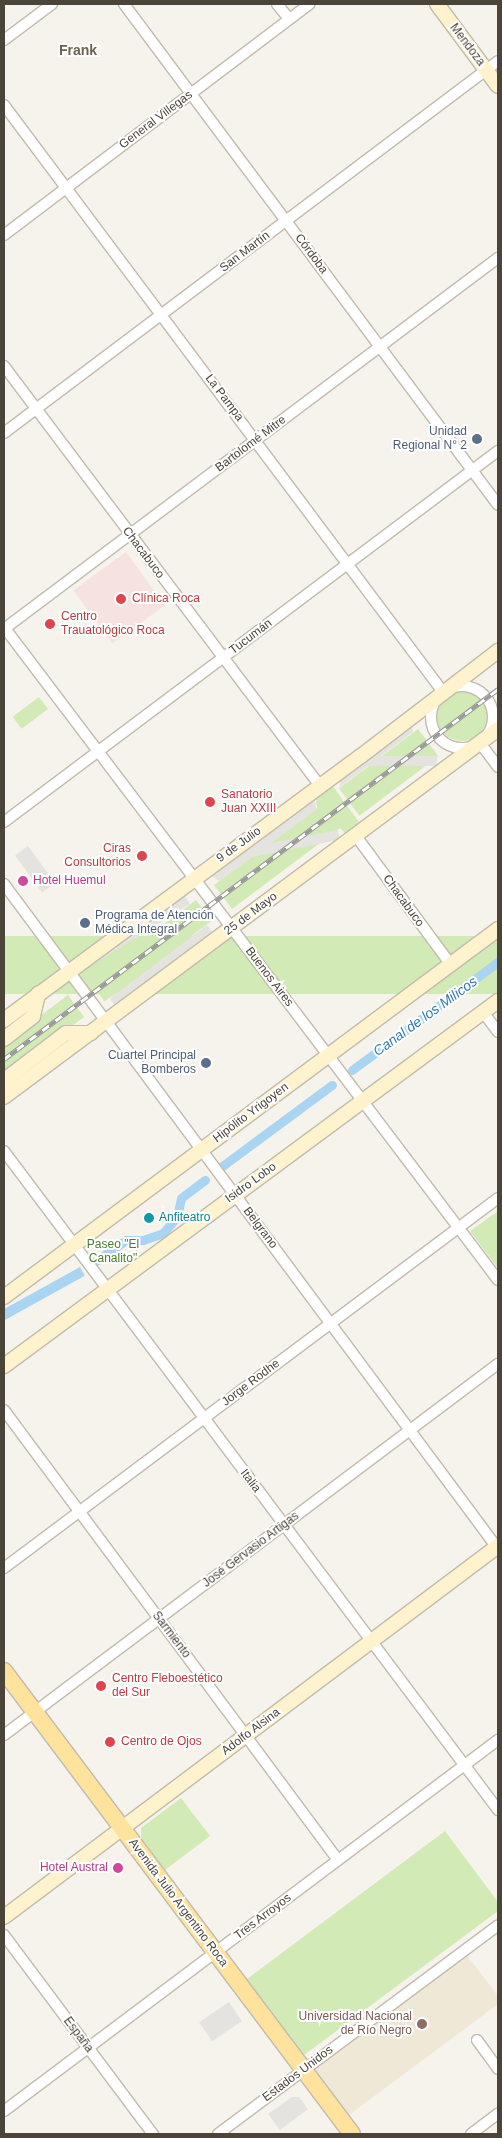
<!DOCTYPE html>
<meta charset="utf-8">
<style>
body{margin:0}
#map{position:relative;width:502px;height:2138px;overflow:hidden;background:#f6f3ec;font-family:Arial,sans-serif}
div>[style]{position:absolute}
.education>*{inset:0;background:#efe8d6}
.medical>*{inset:0;background:#f6e3e0;transform-origin:0 0}
.green>*{inset:0;background:#d2eab5;transform-origin:0 0}
.round{border-radius:50%}
.parking>*{inset:0;background:#e5e3e0;transform-origin:0 0}
.water>*{inset:0;background:#a9d4f2;transform-origin:0 0}
.canal>*{height:9px;margin:-4.5px;padding:0 4.5px;transform-origin:4.5px;border-radius:4.5px;background:#a9d4f2}
.roads{filter:drop-shadow(1px 0 #c2bbae) drop-shadow(-1px 0 #c2bbae) drop-shadow(0 1px #c2bbae) drop-shadow(0 -1px #c2bbae)}
.street>*{height:10px;margin:-5px;padding:0 5px;transform-origin:5px;border-radius:5px;background:#fff}
.street>.ring{margin:-5px;padding:0;box-sizing:content-box;background:none;border:10px solid #fff;border-radius:50%}
.secondary>*{height:14px;margin:-7px;padding:0 7px;transform-origin:7px;border-radius:7px;background:#fff3cd}
.primary>*{height:16px;margin:-8px;padding:0 8px;transform-origin:8px;border-radius:8px;background:#ffe39c}
.rail>*{height:4.5px;margin-top:-2.25px;transform-origin:0;background:repeating-linear-gradient(90deg,#fff 0 8px,#9a9a9a 0 16px);box-sizing:border-box;border-block:1px solid #9a9a9a}
.dots>*{width:14px;height:14px;translate:-50% -50%;box-sizing:border-box;border:2px solid #fff;border-radius:50%}
span{translate:-50% -50%;white-space:nowrap;text-align:center;line-height:1.15;-webkit-text-stroke:4px #fff;paint-order:stroke}
.street-label{font-size:12px;color:#4b4439}
.service-label{font-size:12px;color:#4e5e75}
.right{translate:-100% -50%;text-align:right}
.left{translate:0 -50%;text-align:left}
.health-label{font-size:12px;color:#be3a42}
.hotel-label{font-size:12px;color:#b23c85}
.culture-label{font-size:12px;color:#0d838f}
.park-label{font-size:12px;color:#4a7f2a}
.education-label{font-size:12px;color:#785e54}
.neighbourhood-label{font-size:14px;color:#6e6250;font-weight:700}
.water-label{font-size:14px;color:#2e7ab2;font-style:italic}
.frame{position:absolute;inset:0;border:5px solid #4b4439;pointer-events:none}
</style>
<div id="map">
<div class="education">
<i style="clip-path:polygon(466px 1954px,498px 1996px,498px 2004px,349px 2115px,313px 2068px)"></i>
</div>
<div class="medical">
<i style="left:126px;top:552px;width:66px;height:65px;rotate:54deg"></i>
</div>
<div class="green">
<i class="round" style="left:437px;top:691px;width:50px;height:50px"></i>
<i style="left:39px;top:697px;width:15px;height:33px;rotate:53deg"></i>
<i style="left:418px;top:729px;width:34px;height:99px;rotate:53deg"></i>
<i style="clip-path:polygon(332px 785px,359px 822px,345px 833px,340px 828px,232px 909px,214px 885px,317px 808px,316px 797px)"></i>
<i style="left:196px;top:900px;width:26px;height:134px;rotate:53deg"></i>
<i style="left:498px;top:936px;width:58px;height:521px;rotate:90deg"></i>
<i style="clip-path:polygon(68px 995px,84px 1017px,4px 1076px,4px 1043px)"></i>
<i style="clip-path:polygon(498px 1211px,498px 1268px,470px 1231px)"></i>
<i style="clip-path:polygon(181px 1798px,210px 1836px,165px 1870px,141px 1838px,141px 1828px)"></i>
<i style="clip-path:polygon(445px 1831px,498px 1902px,498px 1911px,304px 2055px,247px 1979px)"></i>
</div>
<div class="parking">
<i style="clip-path:polygon(411px 723px,413px 732px,340px 787px,338px 777px)"></i>
<i style="left:437px;top:756px;width:10px;height:89px;rotate:90deg"></i>
<i style="clip-path:polygon(315px 798px,316px 810px,219px 881px,212px 876px)"></i>
<i style="left:338px;top:830px;width:10px;height:125px;rotate:79deg"></i>
<i style="left:28px;top:846px;width:46px;height:16px;rotate:54deg"></i>
<i style="left:183px;top:893px;width:13px;height:122px;rotate:58deg"></i>
<i style="left:207px;top:925px;width:10px;height:122px;rotate:53deg"></i>
<i style="left:229px;top:2002px;width:23px;height:36px;rotate:56deg"></i>
<i style="clip-path:polygon(292px 2097px,299px 2097px,308px 2109px,280px 2130px,268px 2114px)"></i>
</div>
<div class="water">
<i style="left:80px;top:1267px;width:10px;height:95px;rotate:61deg"></i>
</div>
<div class="canal">
<i style="left:352px;top:1070px;width:182px;rotate:-36.5deg"></i>
<i style="left:221px;top:1167px;width:138px;rotate:-36.5deg"></i>
<i style="left:96px;top:1261px;width:37px;rotate:-35deg"></i>
<i style="left:126px;top:1240px;width:17px"></i>
<i style="left:143px;top:1240px;width:21px;rotate:-19deg"></i>
<i style="left:163px;top:1233px;width:21px;rotate:-49deg"></i>
<i style="left:177px;top:1217px;width:19px;rotate:-78deg"></i>
<i style="left:181px;top:1198px;width:30px;rotate:-37deg"></i>
</div>
<div class="roads">
<div class="street">
<i style="left:124px;top:4px;width:625px;rotate:53.26deg"></i>
<i style="left:277px;top:4px;width:19px;rotate:51deg"></i>
<i style="left:4px;top:40px;width:60px;rotate:-36.9deg"></i>
<i style="left:4px;top:105px;width:733px;rotate:53.21deg"></i>
<i style="left:4px;top:235px;width:383px;rotate:-37.1deg"></i>
<i style="left:4px;top:366px;width:526px;rotate:53.04deg"></i>
<i style="left:4px;top:433px;width:618px;rotate:-36.98deg"></i>
<i style="left:4px;top:627px;width:819px;rotate:52.89deg"></i>
<i style="left:4px;top:629px;width:618px;rotate:-36.91deg"></i>
<i class="ring" style="left:431px;top:686px;width:52px;height:52px"></i>
<i style="left:480px;top:743px;width:30px;rotate:53deg"></i>
<i style="left:4px;top:822px;width:618px;rotate:-36.91deg"></i>
<i style="left:356px;top:836px;width:160px;rotate:53.6deg"></i>
<i style="left:4px;top:884px;width:828px;rotate:53.39deg"></i>
<i style="left:483px;top:1012px;width:25px;rotate:53deg"></i>
<i style="left:4px;top:1151px;width:824px;rotate:53.14deg"></i>
<i style="left:4px;top:1410px;width:560px;rotate:53.42deg"></i>
<i style="left:4px;top:1568px;width:617px;rotate:-36.83deg"></i>
<i style="left:4px;top:1735px;width:618px;rotate:-36.91deg"></i>
<i style="left:4px;top:1935px;width:249px;rotate:53.2deg"></i>
<i style="left:477px;top:2040px;width:36px;rotate:54deg"></i>
<i style="left:4px;top:2111px;width:618px;rotate:-36.91deg"></i>
<i style="left:218px;top:2134px;width:349px;rotate:-36.7deg"></i>
<i style="left:471px;top:2134px;width:34px;rotate:-37deg"></i>
</div>
<div class="secondary">
<i style="left:437px;top:4px;width:102px;rotate:53.4deg"></i>
<i style="left:4px;top:1020px;width:444px;rotate:-36.5deg"></i>
<i style="left:361px;top:756px;width:173px;rotate:-37.5deg"></i>
<i style="left:4px;top:1039px;width:37px;rotate:-38deg"></i>
<i style="left:33px;top:1016px;width:23px;rotate:-77deg"></i>
<i style="left:4px;top:1086px;width:9px;rotate:-69deg"></i>
<i style="left:7px;top:1078px;width:74px;rotate:-37.3deg"></i>
<i style="left:66px;top:1033px;width:25px"></i>
<i style="left:4px;top:1097px;width:616px;rotate:-36.68deg"></i>
<i style="left:4px;top:1297px;width:616px;rotate:-36.68deg"></i>
<i style="left:4px;top:1366px;width:614px;rotate:-36.46deg"></i>
<i style="left:4px;top:1917px;width:618px;rotate:-36.91deg"></i>
</div>
<div class="primary">
<i style="left:4px;top:1671px;width:579px;rotate:53.07deg"></i>
</div>
</div>
<div class="rail">
<i style="left:4px;top:1059px;width:617px;rotate:-36.83deg"></i>
</div>
<div class="dots">
<i style="left:477px;top:439px;background:#5c6f8a"></i>
<i style="left:121px;top:599px;background:#e0444e"></i>
<i style="left:50px;top:624px;background:#e0444e"></i>
<i style="left:210px;top:802px;background:#e0444e"></i>
<i style="left:142px;top:856px;background:#e0444e"></i>
<i style="left:23px;top:881px;background:#d1479c"></i>
<i style="left:85px;top:923px;background:#5c6f8a"></i>
<i style="left:206px;top:1063px;background:#5c6f8a"></i>
<i style="left:149px;top:1218px;background:#0f9aa8"></i>
<i style="left:101px;top:1686px;background:#e0444e"></i>
<i style="left:110px;top:1742px;background:#e0444e"></i>
<i style="left:118px;top:1868px;background:#d1479c"></i>
<i style="left:422px;top:2024px;background:#8d6e63"></i>
</div>
<div class="street-label">
<span style="left:467px;top:45px;rotate:53deg">Mendoza</span>
<span style="left:156px;top:120px;rotate:-37deg">General Villegas</span>
<span style="left:245px;top:252px;rotate:-37deg">San Martín</span>
<span style="left:311px;top:254px;rotate:53deg">Córdoba</span>
<span style="left:224px;top:398px;rotate:53deg">La Pampa</span>
<span style="left:251px;top:444px;rotate:-37deg">Bartolomé Mitre</span>
<span style="left:143px;top:553px;rotate:53deg">Chacabuco</span>
<span style="left:251px;top:637px;rotate:-37deg">Tucumán</span>
<span style="left:239px;top:845px;rotate:-36deg">9 de Julio</span>
<span style="left:403px;top:901px;rotate:54deg">Chacabuco</span>
<span style="left:251px;top:914px;rotate:-37deg">25 de Mayo</span>
<span style="left:269px;top:977px;rotate:53deg">Buenos Aires</span>
<span style="left:251px;top:1113px;rotate:-37deg">Hipólito Yrigoyen</span>
<span style="left:251px;top:1183px;rotate:-36deg">Isidro Lobo</span>
<span style="left:260px;top:1228px;rotate:53deg">Belgrano</span>
<span style="left:251px;top:1383px;rotate:-37deg">Jorge Rodhe</span>
<span style="left:250px;top:1481px;rotate:53deg">Italia</span>
<span style="left:251px;top:1550px;rotate:-37deg">José Gervasio Artigas</span>
<span style="left:171px;top:1635px;rotate:53deg">Sarmiento</span>
<span style="left:251px;top:1732px;rotate:-37deg">Adolfo Alsina</span>
<span style="left:178px;top:1903px;rotate:53deg">Avenida Julio Argentino Roca</span>
<span style="left:263px;top:1917px;rotate:-37deg">Tres Arroyos</span>
<span style="left:78px;top:2035px;rotate:53deg">España</span>
<span style="left:298px;top:2074px;rotate:-37deg">Estados Unidos</span>
</div>
<div class="service-label">
<span class="right" style="left:467px;top:439px">Unidad<br>Regional N° 2</span>
<span class="left" style="left:95px;top:923px">Programa de Atención<br>Médica Integral</span>
<span class="right" style="left:196px;top:1063px">Cuartel Principal<br>Bomberos</span>
</div>
<div class="health-label">
<span class="left" style="left:132px;top:599px">Clínica Roca</span>
<span class="left" style="left:61px;top:624px">Centro<br>Trauatológico Roca</span>
<span class="left" style="left:221px;top:802px">Sanatorio<br>Juan XXIII</span>
<span class="right" style="left:131px;top:856px">Ciras<br>Consultorios</span>
<span class="left" style="left:112px;top:1686px">Centro Fleboestético<br>del Sur</span>
<span class="left" style="left:121px;top:1742px">Centro de Ojos</span>
</div>
<div class="hotel-label">
<span class="left" style="left:33px;top:881px">Hotel Huemul</span>
<span class="right" style="left:108px;top:1868px">Hotel Austral</span>
</div>
<div class="culture-label">
<span class="left" style="left:159px;top:1218px">Anfiteatro</span>
</div>
<div class="park-label">
<span style="left:113px;top:1252px">Paseo "El<br>Canalito"</span>
</div>
<div class="education-label">
<span class="right" style="left:412px;top:2024px">Universidad Nacional<br>de Río Negro</span>
</div>
<div class="neighbourhood-label">
<span style="left:78px;top:50px">Frank</span>
</div>
<div class="water-label">
<span style="left:425px;top:1016px;rotate:-36deg">Canal de los Milicos</span>
</div>
<div class="frame"></div>
</div>
